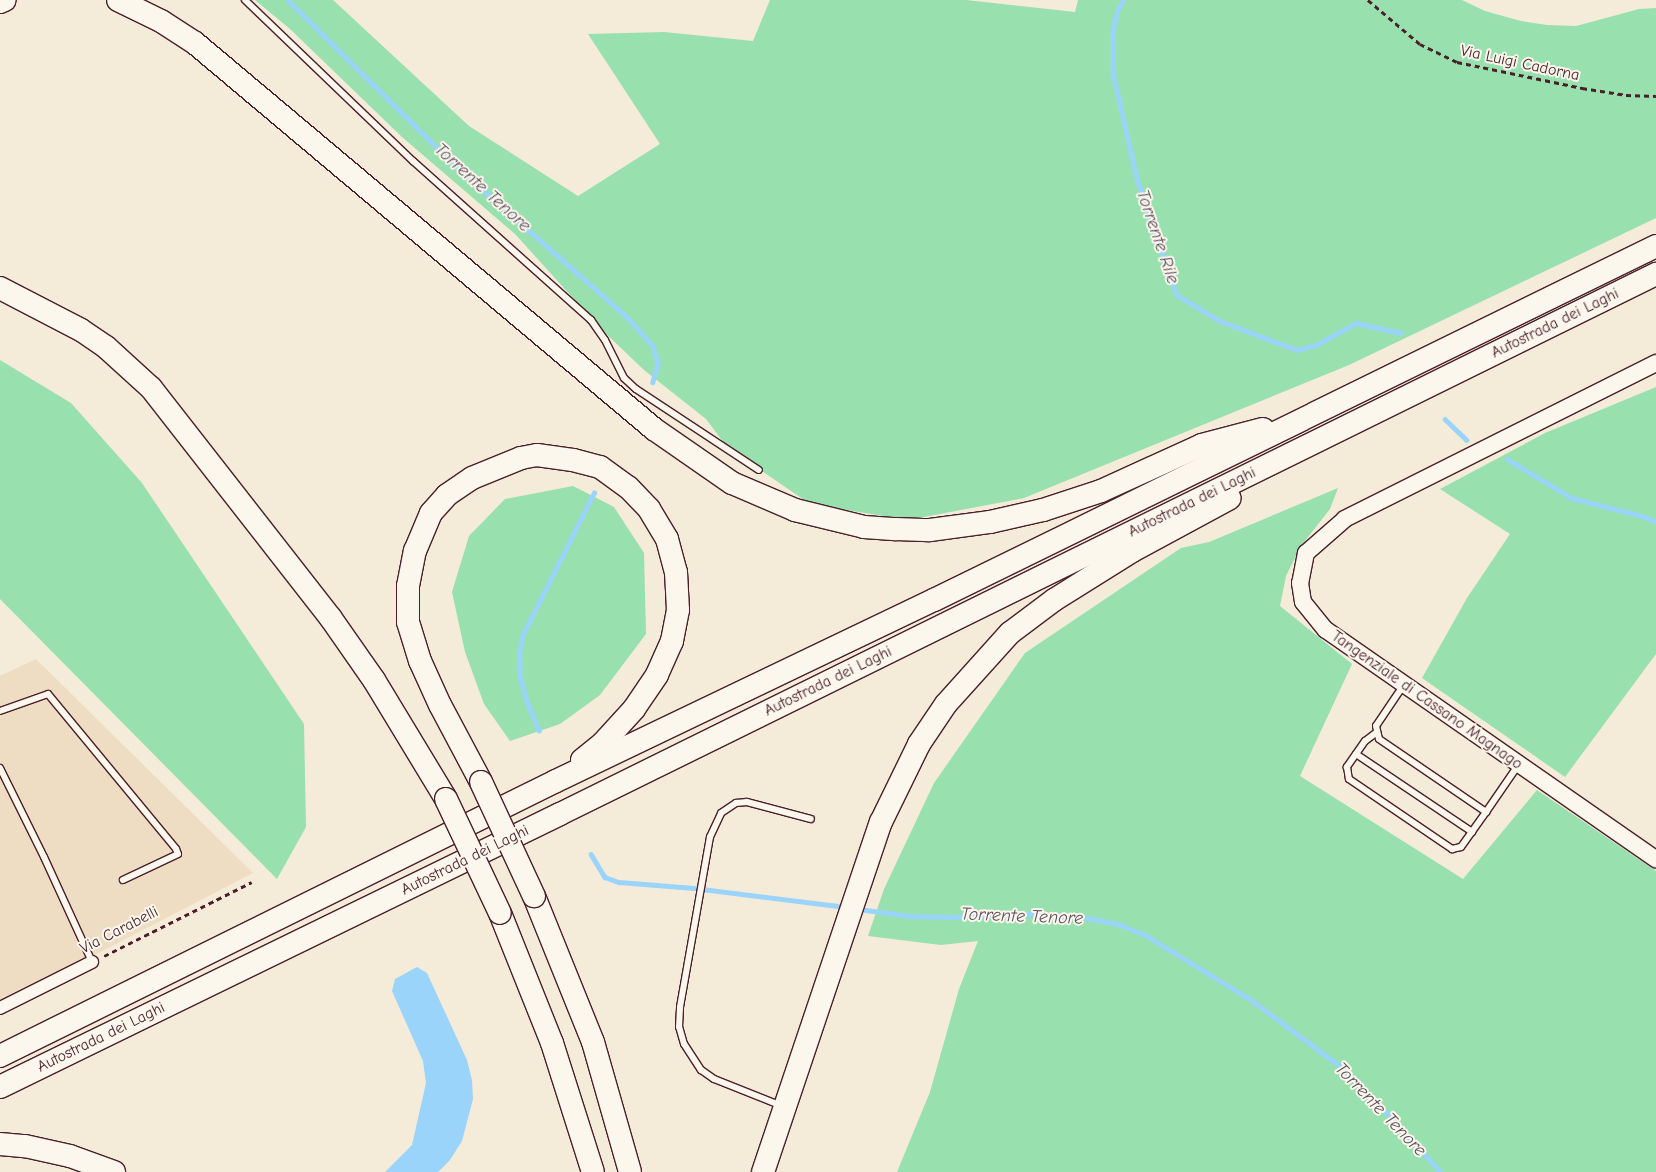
<!DOCTYPE html>
<style>
body{margin:0}
#map{position:relative;width:1656px;height:1172px;overflow:hidden;background:#f5ebd9;font-family:"Comic Neue",sans-serif}
div>[style]{position:absolute}
.built>*{inset:0;background:#eeddc2}
.green>*{inset:0;background:#98e0ae}
.water>*{inset:0;background:#9bd4fa}
.stream>*{height:4.5px;margin:-2.25px;padding:0 2.25px;transform-origin:2.25px;border-radius:2.25px;background:#9bd4fa}
.path>*{height:2.5px;margin-top:-1.25px;transform-origin:0;background:repeating-linear-gradient(90deg,#4a1f2b 0 5px,transparent 0 9px)}
.roads{filter:drop-shadow(1px 0 #4a1f2b) drop-shadow(-1px 0 #4a1f2b) drop-shadow(0 1px #4a1f2b) drop-shadow(0 -1px #4a1f2b)}
.service>*{height:6px;margin:-3px;padding:0 3px;transform-origin:3px;border-radius:3px;background:#fbf7ec}
.minor>*{height:12px;margin:-6px;padding:0 6px;transform-origin:6px;border-radius:6px;background:#fbf7ec}
.tertiary>*{height:16px;margin:-8px;padding:0 8px;transform-origin:8px;border-radius:8px;background:#fbf7ec}
.motorway>*{height:22px;margin:-11px;padding:0 11px;transform-origin:11px;border-radius:11px;background:#fbf7ec}
.bridges{filter:drop-shadow(1px 0 #4a1f2b) drop-shadow(-1px 0 #4a1f2b) drop-shadow(0 1px #4a1f2b) drop-shadow(0 -1px #4a1f2b)}
.motorway-bridge>*{height:22px;margin:-11px;padding:0 11px;transform-origin:11px;border-radius:11px;background:#fbf7ec}
span{translate:-50% -50%;white-space:nowrap;text-align:center;line-height:1.15;-webkit-text-stroke:4px #fbf7ec;paint-order:stroke}
.street-label{font-size:16px;color:#4a1f2b}
.water-label{font-size:18px;color:#5e4c5f;font-style:italic}
</style>
<div id="map">
<div class="built">
<i style="clip-path:polygon(36px 659px,253px 873px,0 1004px,0 676px)"></i>
</div>
<div class="green">
<i style="clip-path:polygon(255px 0,333px 0,469px 126px,578px 196px,660px 144px,588px 34px,664px 32px,753px 41px,770px 0,966px 0,1075px 12px,1078px 0,1462px 0,1485px 11px,1521px 21px,1547px 25px,1576px 26px,1639px 9px,1656px 8px,1656px 218px,1349px 365px,1024px 498px,908px 520px,810px 504px,727px 447px,706px 419px,644px 370px,600px 328px,516px 235px,402px 137px,290px 29px)"></i>
<i style="clip-path:polygon(0 360px,71px 403px,142px 483px,304px 724px,306px 827px,277px 879px,0 599px)"></i>
<i style="clip-path:polygon(1656px 387px,1656px 654px,1565px 777px,1422px 678px,1467px 598px,1510px 534px,1440px 489px,1545px 433px)"></i>
<i style="clip-path:polygon(573px 486px,614px 507px,644px 553px,646px 634px,600px 695px,560px 724px,510px 741px,484px 704px,465px 652px,452px 592px,469px 536px,505px 499px)"></i>
<i style="clip-path:polygon(1338px 488px,1330px 509px,1301px 546px,1286px 576px,1280px 606px,1352px 664px,1300px 776px,1463px 879px,1537px 790px,1656px 871px,1656px 1172px,897px 1172px,930px 1092px,959px 989px,978px 941px,941px 945px,868px 936px,884px 889px,934px 783px,1025px 653px,1181px 548px,1209px 542px)"></i>
</div>
<div class="water">
<i style="clip-path:polygon(417px 967px,427px 973px,467px 1060px,472px 1080px,473px 1099px,462px 1141px,450px 1160px,438px 1172px,385px 1172px,412px 1145px,426px 1083px,423px 1061px,392px 991px,395px 979px)"></i>
</div>
<div class="stream">
<i style="left:288px;top:0;width:238px;rotate:44.7deg"></i>
<i style="left:457px;top:167px;width:227px;rotate:41.4deg"></i>
<i style="left:627px;top:317px;width:39px;rotate:48deg"></i>
<i style="left:653px;top:346px;width:18px;rotate:74deg"></i>
<i style="left:658px;top:363px;width:20px;rotate:105deg"></i>
<i style="left:1124px;top:0;width:12px;rotate:121deg"></i>
<i style="left:1118px;top:10px;width:22px;rotate:103deg"></i>
<i style="left:1113px;top:31px;width:42px;rotate:90deg"></i>
<i style="left:1113px;top:73px;width:109px;rotate:77.2deg"></i>
<i style="left:1137px;top:179px;width:123px;rotate:71deg"></i>
<i style="left:1177px;top:295px;width:50px;rotate:31.2deg"></i>
<i style="left:1220px;top:321px;width:82px;rotate:20.6deg"></i>
<i style="left:1297px;top:350px;width:20px;rotate:-15deg"></i>
<i style="left:1316px;top:345px;width:46px;rotate:-28.8deg"></i>
<i style="left:1356px;top:323px;width:46px;rotate:12.5deg"></i>
<i style="left:1445px;top:419px;width:30px;rotate:44deg"></i>
<i style="left:1507px;top:459px;width:76px;rotate:31deg"></i>
<i style="left:1572px;top:498px;width:72px;rotate:14.4deg"></i>
<i style="left:1642px;top:516px;width:15px;rotate:23deg"></i>
<i style="left:539px;top:731px;width:34px;rotate:-113deg"></i>
<i style="left:526px;top:700px;width:23px;rotate:-105deg"></i>
<i style="left:520px;top:678px;width:25px;rotate:-92deg"></i>
<i style="left:519px;top:653px;width:19px;rotate:-78deg"></i>
<i style="left:523px;top:634px;width:158px;rotate:-63.3deg"></i>
<i style="left:591px;top:854px;width:27px;rotate:59deg"></i>
<i style="left:605px;top:877px;width:15px;rotate:20deg"></i>
<i style="left:619px;top:882px;width:75px;rotate:4.6deg"></i>
<i style="left:694px;top:888px;width:153px;rotate:7.1deg"></i>
<i style="left:859px;top:909px;width:50px;rotate:8deg"></i>
<i style="left:909px;top:916px;width:41px;rotate:1.4deg"></i>
<i style="left:950px;top:917px;width:75px;rotate:-2.3deg"></i>
<i style="left:1025px;top:914px;width:52px;rotate:2.2deg"></i>
<i style="left:1077px;top:916px;width:42px;rotate:11deg"></i>
<i style="left:1118px;top:924px;width:31px;rotate:22deg"></i>
<i style="left:1147px;top:936px;width:124px;rotate:31.5deg"></i>
<i style="left:1253px;top:1001px;width:109px;rotate:36.8deg"></i>
<i style="left:1340px;top:1066px;width:39px;rotate:44deg"></i>
<i style="left:1368px;top:1093px;width:108px;rotate:47.3deg"></i>
</div>
<div class="path">
<i style="left:1368px;top:0;width:68px;rotate:40.2deg"></i>
<i style="left:1420px;top:44px;width:41px;rotate:25.9deg"></i>
<i style="left:1457px;top:62px;width:128px;rotate:11.7deg"></i>
<i style="left:1582px;top:88px;width:45px;rotate:9deg"></i>
<i style="left:1626px;top:95px;width:30px;rotate:2deg"></i>
<i style="left:104px;top:956px;width:165px;rotate:-26.6deg"></i>
</div>
<div class="roads">
<div class="service">
<i style="left:245px;top:0;width:233px;rotate:43.8deg"></i>
<i style="left:413px;top:161px;width:239px;rotate:41.8deg"></i>
<i style="left:591px;top:320px;width:24px;rotate:55deg"></i>
<i style="left:605px;top:340px;width:42px;rotate:63.4deg"></i>
<i style="left:624px;top:378px;width:16px;rotate:43deg"></i>
<i style="left:636px;top:389px;width:147px;rotate:33.4deg"></i>
<i style="left:1403px;top:686px;width:48px;rotate:124deg"></i>
<i style="left:1376px;top:726px;width:13px;rotate:77deg"></i>
<i style="left:1379px;top:739px;width:130px;rotate:34.3deg"></i>
<i style="left:1486px;top:812px;width:58px;rotate:-55.5deg"></i>
<i style="left:0;top:711px;width:51px;rotate:-19.5deg"></i>
<i style="left:48px;top:694px;width:201px;rotate:50.4deg"></i>
<i style="left:176px;top:849px;width:5px;rotate:68deg"></i>
<i style="left:178px;top:854px;width:61px;rotate:154.7deg"></i>
<i style="left:1377px;top:732px;width:15px;rotate:143deg"></i>
<i style="left:1365px;top:741px;width:32px;rotate:125deg"></i>
<i style="left:1347px;top:767px;width:12px;rotate:81deg"></i>
<i style="left:1349px;top:779px;width:125px;rotate:34.2deg"></i>
<i style="left:1452px;top:849px;width:9px;rotate:-13deg"></i>
<i style="left:1461px;top:847px;width:43px;rotate:-54.5deg"></i>
<i style="left:1356px;top:754px;width:140px;rotate:33.9deg"></i>
<i style="left:0;top:768px;width:99px;rotate:63.7deg"></i>
<i style="left:44px;top:857px;width:115px;rotate:65.4deg"></i>
<i style="left:782px;top:1106px;width:73px;rotate:-158.3deg"></i>
<i style="left:714px;top:1079px;width:16px;rotate:-145deg"></i>
<i style="left:701px;top:1070px;width:31px;rotate:-123deg"></i>
<i style="left:684px;top:1044px;width:18px;rotate:-106deg"></i>
<i style="left:679px;top:1027px;width:20px;rotate:-87deg"></i>
<i style="left:680px;top:1007px;width:173px;rotate:-80deg"></i>
<i style="left:710px;top:837px;width:26px;rotate:-65deg"></i>
<i style="left:721px;top:813px;width:18px;rotate:-34deg"></i>
<i style="left:736px;top:803px;width:11px;rotate:-5deg"></i>
<i style="left:747px;top:802px;width:66px;rotate:14.9deg"></i>
</div>
<div class="minor">
<i style="left:0;top:1008px;width:103px;rotate:-26.6deg"></i>
</div>
<div class="tertiary">
<i style="left:1656px;top:363px;width:348px;rotate:153.4deg"></i>
<i style="left:1345px;top:519px;width:52px;rotate:138.9deg"></i>
<i style="left:1306px;top:553px;width:31px;rotate:101deg"></i>
<i style="left:1300px;top:583px;width:19px;rotate:81deg"></i>
<i style="left:1303px;top:602px;width:36px;rotate:51deg"></i>
<i style="left:1326px;top:630px;width:402px;rotate:34.8deg"></i>
</div>
<div class="motorway">
<i style="left:118px;top:0;width:48px;rotate:26deg"></i>
<i style="left:161px;top:21px;width:40px;rotate:32.9deg"></i>
<i style="left:195px;top:43px;width:600px;rotate:40.06deg"></i>
<i style="left:654px;top:429px;width:95px;rotate:34.7deg"></i>
<i style="left:732px;top:483px;width:69px;rotate:23.2deg"></i>
<i style="left:795px;top:510px;width:71px;rotate:13.8deg"></i>
<i style="left:864px;top:527px;width:32px;rotate:4deg"></i>
<i style="left:896px;top:529px;width:34px;rotate:2deg"></i>
<i style="left:930px;top:530px;width:61px;rotate:-7.6deg"></i>
<i style="left:990px;top:522px;width:54px;rotate:-12.8deg"></i>
<i style="left:1043px;top:510px;width:61px;rotate:-18.1deg"></i>
<i style="left:1101px;top:491px;width:111px;rotate:-24.5deg"></i>
<i style="left:1202px;top:445px;width:63px;rotate:-14.7deg"></i>
<i style="left:0;top:2px;width:5px;rotate:-22deg"></i>
<i style="left:0;top:288px;width:91px;rotate:27.4deg"></i>
<i style="left:81px;top:330px;width:30px;rotate:34deg"></i>
<i style="left:106px;top:347px;width:61px;rotate:42.3deg"></i>
<i style="left:151px;top:388px;width:291px;rotate:52deg"></i>
<i style="left:330px;top:617px;width:77px;rotate:55.1deg"></i>
<i style="left:374px;top:680px;width:139px;rotate:58.8deg"></i>
<i style="left:481px;top:782px;width:87px;rotate:-118deg"></i>
<i style="left:440px;top:705px;width:48px;rotate:-114.4deg"></i>
<i style="left:420px;top:661px;width:41px;rotate:-107.1deg"></i>
<i style="left:408px;top:622px;width:36px;rotate:-90deg"></i>
<i style="left:408px;top:586px;width:36px;rotate:-79deg"></i>
<i style="left:415px;top:551px;width:41px;rotate:-67.2deg"></i>
<i style="left:431px;top:513px;width:24px;rotate:-48deg"></i>
<i style="left:447px;top:495px;width:30px;rotate:-34deg"></i>
<i style="left:472px;top:478px;width:53px;rotate:-22.2deg"></i>
<i style="left:521px;top:458px;width:16px;rotate:-11deg"></i>
<i style="left:537px;top:455px;width:36px;rotate:8deg"></i>
<i style="left:573px;top:460px;width:28px;rotate:15deg"></i>
<i style="left:600px;top:467px;width:34px;rotate:36deg"></i>
<i style="left:628px;top:487px;width:30px;rotate:46deg"></i>
<i style="left:649px;top:509px;width:35px;rotate:59deg"></i>
<i style="left:667px;top:539px;width:34px;rotate:75deg"></i>
<i style="left:676px;top:572px;width:38px;rotate:87deg"></i>
<i style="left:678px;top:610px;width:32px;rotate:101deg"></i>
<i style="left:672px;top:641px;width:37px;rotate:114deg"></i>
<i style="left:657px;top:675px;width:41px;rotate:124.1deg"></i>
<i style="left:634px;top:709px;width:46px;rotate:132.4deg"></i>
<i style="left:603px;top:743px;width:27px;rotate:141deg"></i>
<i style="left:534px;top:896px;width:157px;rotate:68deg"></i>
<i style="left:593px;top:1042px;width:135px;rotate:74.1deg"></i>
<i style="left:500px;top:913px;width:140px;rotate:68.2deg"></i>
<i style="left:552px;top:1043px;width:135px;rotate:72.4deg"></i>
<i style="left:0;top:1056px;width:620px;rotate:-26.32deg"></i>
<i style="left:556px;top:781px;width:419px;rotate:-25.6deg"></i>
<i style="left:934px;top:600px;width:804px;rotate:-26.12deg"></i>
<i style="left:0;top:1087px;width:623px;rotate:-25.99deg"></i>
<i style="left:560px;top:814px;width:1222px;rotate:-26.23deg"></i>
<i style="left:0;top:1144px;width:25px;rotate:5deg"></i>
<i style="left:25px;top:1146px;width:46px;rotate:12.5deg"></i>
<i style="left:70px;top:1156px;width:47px;rotate:20deg"></i>
<i style="left:763px;top:1172px;width:369px;rotate:-71.4deg"></i>
<i style="left:881px;top:822px;width:87px;rotate:-64deg"></i>
<i style="left:919px;top:744px;width:48px;rotate:-56deg"></i>
<i style="left:946px;top:704px;width:96px;rotate:-48deg"></i>
<i style="left:1010px;top:633px;width:55px;rotate:-36.9deg"></i>
<i style="left:1054px;top:600px;width:92px;rotate:-32.1deg"></i>
<i style="left:1132px;top:551px;width:111px;rotate:-28.4deg"></i>
</div>
</div>
<div class="bridges">
<div class="motorway-bridge">
<i style="left:481px;top:782px;width:126px;rotate:65.1deg"></i>
<i style="left:446px;top:799px;width:126px;rotate:64.7deg"></i>
</div>
</div>
<div class="street-label">
<span style="left:1520px;top:63px;rotate:12deg">Via Luigi Cadorna</span>
<span style="left:1555px;top:323px;rotate:-26deg">Autostrada dei Laghi</span>
<span style="left:1192px;top:502px;rotate:-26deg">Autostrada dei Laghi</span>
<span style="left:828px;top:681px;rotate:-26deg">Autostrada dei Laghi</span>
<span style="left:1427px;top:700px;rotate:35deg">Tangenziale di Cassano Magnago</span>
<span style="left:465px;top:860px;rotate:-26deg">Autostrada dei Laghi</span>
<span style="left:119px;top:930px;rotate:-27deg">Via Carabelli</span>
<span style="left:101px;top:1037px;rotate:-26deg">Autostrada dei Laghi</span>
</div>
<div class="water-label">
<span style="left:482px;top:188px;rotate:42deg">Torrente Tenore</span>
<span style="left:1157px;top:237px;rotate:71deg">Torrente Rile</span>
<span style="left:1022px;top:917px;rotate:2deg">Torrente Tenore</span>
<span style="left:1380px;top:1110px;rotate:46deg">Torrente Tenore</span>
</div>
</div>
